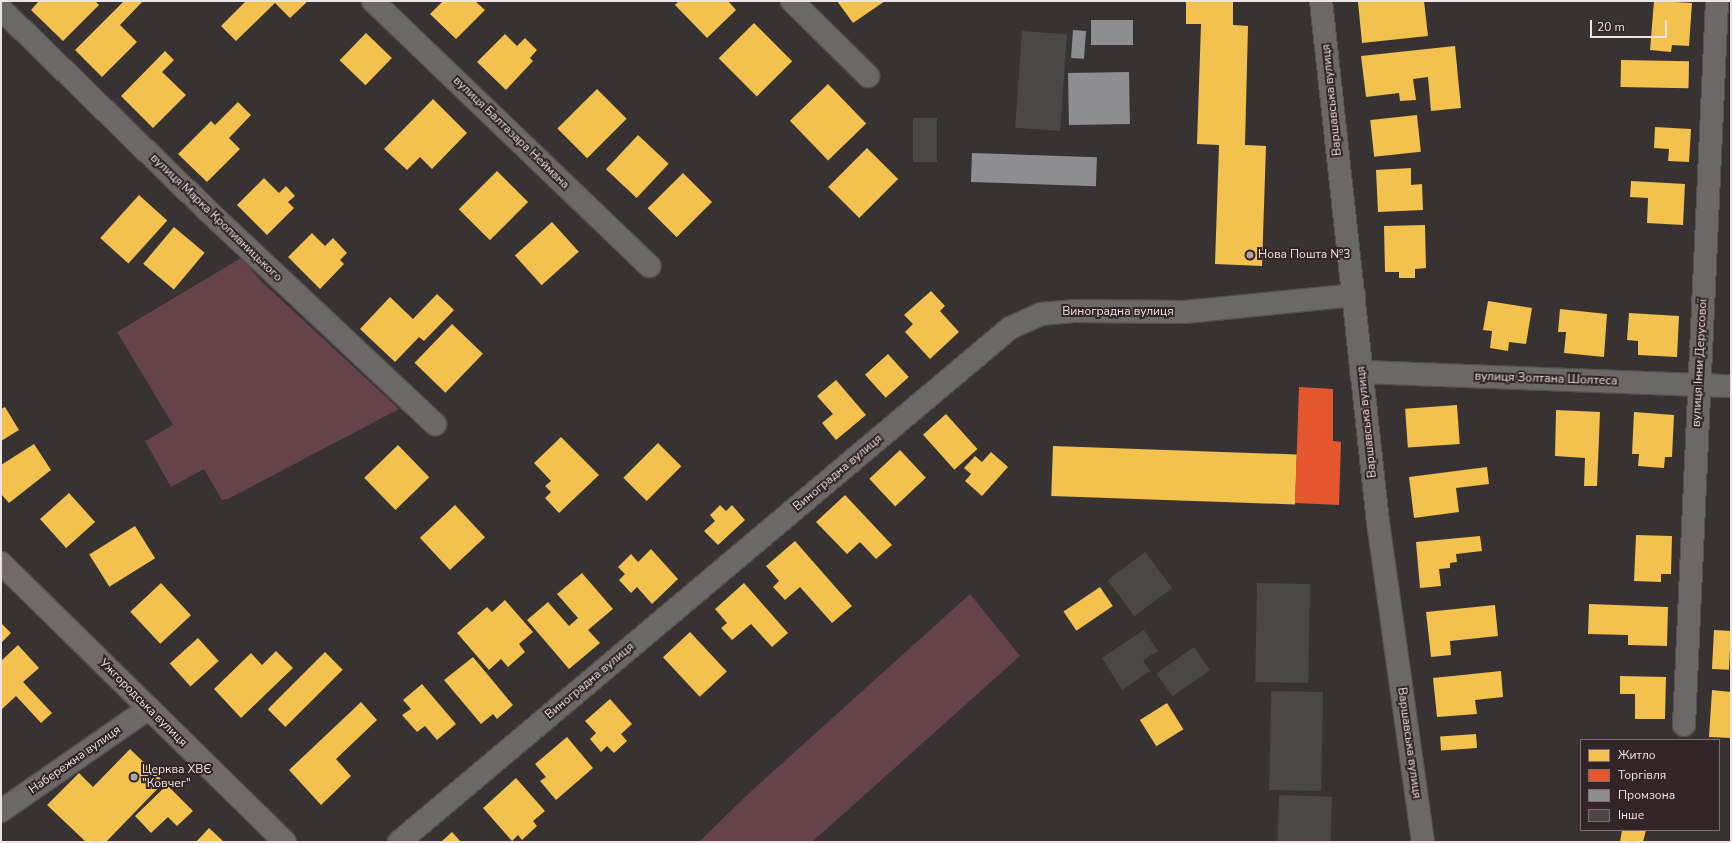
<!DOCTYPE html>
<meta charset="utf-8">
<style>
body{margin:0}
#map{position:relative;width:1732px;height:843px;overflow:hidden;background:#383232;font-family:"Nunito Sans",sans-serif}
div>[style]{position:absolute}
.green>*{inset:0;background:#654349}
.homes>*{inset:0;background:#f2c14e;transform-origin:0 0}
.shops>*{inset:0;background:#e4572e}
.industry>*{inset:0;background:#8d8d92;transform-origin:0 0}
.building>*{inset:0;background:#4c4747;transform-origin:0 0}
.roads{filter:drop-shadow(1px 0 #554f4f) drop-shadow(-1px 0 #554f4f) drop-shadow(0 1px #554f4f) drop-shadow(0 -1px #554f4f)}
.minor>*{height:22px;margin:-11px;padding:0 11px;transform-origin:11px;border-radius:11px;background:#6d6868}
.tertiary>*{height:22px;margin:-11px;padding:0 11px;transform-origin:11px;border-radius:11px;background:#6d6868}
.secondary>*{height:22px;margin:-11px;padding:0 11px;transform-origin:11px;border-radius:11px;background:#72696a}
.dots>*{width:11px;height:11px;translate:-50% -50%;box-sizing:border-box;border:2px solid #322427;border-radius:50%}
span{translate:-50% -50%;white-space:nowrap;text-align:center;line-height:1.15;-webkit-text-stroke:4px #322427;paint-order:stroke}
.street-label{font-size:12px;color:#eee4e6}
.poi-label{font-size:12px;color:#eee4e6}
.left{translate:0 -50%;text-align:left}
.frame{position:absolute;inset:0;border:2px solid #eee4e6;pointer-events:none}
.legend{position:absolute;left:1580px;top:739px;width:140px;height:92px;box-sizing:border-box;background:#322427;border:1px solid #7d7173;margin:0;padding:5px 7px;list-style:none;font-size:12px;color:#eee4e6}
.legend li{display:flex;align-items:center;gap:8px;height:20px}
.legend b{width:20px;border:1px solid #7d7173}
.scale{position:absolute;left:1590px;top:20px;width:77px;height:18px;box-sizing:border-box;border:2px solid #eee4e6;border-top:0;padding-left:5px;font-size:12px;line-height:14px;white-space:nowrap;color:#eee4e6;-webkit-text-stroke:3px #322427;paint-order:stroke}
</style>
<div id="map">
<div class="green">
<i style="clip-path:polygon(241px 258px,262px 282px,399px 409px,228px 499px,222px 500px,204px 469px,171px 487px,145px 441px,173px 425px,117px 332px)"></i>
<i style="clip-path:polygon(970px 594px,1020px 656px,812px 842px,699px 842px,747px 795px)"></i>
</div>
<div class="homes">
<i style="clip-path:polygon(39px 1px,95px 1px,99px 5px,63px 41px,31px 10px)"></i>
<i style="clip-path:polygon(124px 1px,143px 1px,120px 25px,137px 42px,102px 77px,75px 50px)"></i>
<i style="clip-path:polygon(246px 1px,308px 1px,290px 18px,275px 3px,236px 41px,221px 26px)"></i>
<i style="clip-path:polygon(443px 1px,475px 1px,485px 10px,456px 39px,430px 14px)"></i>
<i style="clip-path:polygon(679px 1px,728px 1px,736px 10px,707px 38px,675px 5px)"></i>
<i style="clip-path:polygon(837px 1px,885px 1px,853px 23px)"></i>
<i style="clip-path:polygon(1186px 1px,1233px 1px,1233px 25px,1248px 26px,1245px 145px,1266px 146px,1262px 266px,1215px 264px,1219px 145px,1197px 144px,1201px 24px,1186px 24px)"></i>
<i style="clip-path:polygon(1367px 1px,1424px 1px,1428px 36px,1362px 43px,1358px 2px)"></i>
<i style="clip-path:polygon(1654px 1px,1692px 3px,1689px 46px,1672px 45px,1671px 52px,1650px 50px)"></i>
<i style="left:754px;top:23px;width:54px;height:50px;rotate:45deg"></i>
<i style="left:366px;top:33px;width:36px;height:38px;rotate:44deg"></i>
<i style="clip-path:polygon(505px 34px,517px 46px,525px 38px,537px 50px,530px 58px,533px 61px,506px 90px,477px 62px)"></i>
<i style="clip-path:polygon(1455px 46px,1461px 108px,1431px 111px,1428px 77px,1413px 79px,1416px 100px,1400px 101px,1399px 93px,1366px 97px,1361px 56px)"></i>
<i style="clip-path:polygon(165px 51px,174px 60px,162px 72px,186px 95px,153px 128px,121px 96px)"></i>
<i style="left:1621px;top:60px;width:68px;height:27px;rotate:1deg"></i>
<i style="left:828px;top:84px;width:55px;height:53px;rotate:46deg"></i>
<i style="left:597px;top:89px;width:42px;height:56px;rotate:45deg"></i>
<i style="clip-path:polygon(433px 99px,467px 133px,432px 169px,420px 157px,407px 170px,384px 149px)"></i>
<i style="clip-path:polygon(238px 102px,251px 115px,229px 138px,240px 149px,207px 182px,178px 154px,211px 121px,215px 125px)"></i>
<i style="left:1417px;top:115px;width:37px;height:47px;rotate:84deg"></i>
<i style="clip-path:polygon(1655px 127px,1691px 129px,1689px 162px,1668px 161px,1669px 149px,1654px 148px)"></i>
<i style="left:638px;top:135px;width:42px;height:47px;rotate:43deg"></i>
<i style="left:867px;top:148px;width:44px;height:55px;rotate:45deg"></i>
<i style="clip-path:polygon(1411px 168px,1411px 185px,1422px 184px,1423px 210px,1378px 212px,1376px 170px)"></i>
<i style="left:497px;top:171px;width:44px;height:54px;rotate:45deg"></i>
<i style="left:683px;top:173px;width:41px;height:50px;rotate:45deg"></i>
<i style="clip-path:polygon(264px 178px,279px 193px,286px 186px,295px 196px,288px 202px,294px 208px,267px 235px,237px 205px)"></i>
<i style="clip-path:polygon(1631px 181px,1685px 184px,1683px 225px,1647px 223px,1648px 198px,1630px 197px)"></i>
<i style="left:139px;top:195px;width:38px;height:58px;rotate:42deg"></i>
<i style="left:552px;top:222px;width:40px;height:50px;rotate:48deg"></i>
<i style="clip-path:polygon(1425px 225px,1426px 268px,1415px 269px,1415px 278px,1399px 278px,1399px 272px,1385px 272px,1384px 226px)"></i>
<i style="left:174px;top:227px;width:40px;height:48px;rotate:40deg"></i>
<i style="clip-path:polygon(312px 233px,325px 246px,333px 238px,347px 253px,340px 260px,344px 264px,320px 289px,288px 257px)"></i>
<i style="clip-path:polygon(931px 291px,945px 306px,940px 311px,959px 332px,930px 359px,905px 332px,913px 324px,904px 315px)"></i>
<i style="clip-path:polygon(437px 294px,454px 310px,424px 341px,419px 337px,395px 362px,360px 329px,390px 297px,413px 319px)"></i>
<i style="clip-path:polygon(1488px 301px,1532px 308px,1526px 344px,1509px 342px,1508px 351px,1490px 348px,1492px 331px,1483px 330px)"></i>
<i style="clip-path:polygon(1560px 309px,1607px 314px,1604px 357px,1564px 353px,1566px 332px,1558px 332px)"></i>
<i style="clip-path:polygon(1629px 313px,1679px 316px,1677px 357px,1638px 355px,1638px 341px,1627px 340px)"></i>
<i style="left:452px;top:324px;width:43px;height:54px;rotate:44deg"></i>
<i style="left:888px;top:354px;width:31px;height:31px;rotate:48deg"></i>
<i style="clip-path:polygon(836px 380px,866px 415px,836px 440px,822px 423px,833px 414px,817px 396px)"></i>
<i style="left:1457px;top:405px;width:39px;height:52px;rotate:86deg"></i>
<i style="clip-path:polygon(5px 407px,19px 430px,1px 441px,1px 409px)"></i>
<i style="clip-path:polygon(1556px 410px,1600px 412px,1597px 486px,1584px 486px,1585px 458px,1555px 456px)"></i>
<i style="clip-path:polygon(1634px 412px,1674px 415px,1672px 457px,1665px 457px,1664px 468px,1638px 466px,1639px 454px,1632px 454px)"></i>
<i style="left:946px;top:414px;width:47px;height:31px;rotate:48deg"></i>
<i style="clip-path:polygon(561px 437px,599px 475px,559px 513px,545px 498px,551px 492px,545px 486px,551px 481px,534px 463px)"></i>
<i style="left:658px;top:443px;width:33px;height:49px;rotate:45deg"></i>
<i style="clip-path:polygon(34px 444px,51px 470px,9px 503px,1px 494px,1px 465px)"></i>
<i style="left:398px;top:445px;width:45px;height:47px;rotate:46deg"></i>
<i style="left:1053px;top:446px;width:244px;height:50px;rotate:2deg"></i>
<i style="left:900px;top:450px;width:38px;height:42px;rotate:47deg"></i>
<i style="clip-path:polygon(991px 452px,1008px 467px,982px 496px,965px 481px,971px 474px,964px 468px,975px 456px,982px 462px)"></i>
<i style="clip-path:polygon(1487px 467px,1489px 484px,1456px 488px,1459px 512px,1414px 518px,1409px 477px)"></i>
<i style="left:69px;top:493px;width:39px;height:39px;rotate:48deg"></i>
<i style="clip-path:polygon(845px 495px,892px 545px,876px 559px,860px 542px,847px 554px,816px 522px)"></i>
<i style="left:455px;top:505px;width:44px;height:48px;rotate:47deg"></i>
<i style="clip-path:polygon(720px 505px,726px 511px,732px 505px,745px 520px,718px 545px,704px 531px,715px 521px,710px 515px)"></i>
<i style="left:135px;top:526px;width:38px;height:54px;rotate:58deg"></i>
<i style="clip-path:polygon(1636px 535px,1672px 536px,1671px 574px,1661px 574px,1661px 582px,1634px 581px)"></i>
<i style="clip-path:polygon(1480px 536px,1482px 551px,1456px 554px,1457px 562px,1450px 563px,1450px 568px,1439px 569px,1441px 586px,1420px 588px,1416px 542px)"></i>
<i style="clip-path:polygon(795px 541px,852px 606px,832px 623px,800px 587px,785px 600px,773px 587px,779px 581px,766px 566px)"></i>
<i style="clip-path:polygon(651px 549px,678px 579px,652px 604px,637px 587px,631px 593px,619px 580px,625px 574px,618px 567px,631px 554px,638px 562px)"></i>
<i style="clip-path:polygon(582px 573px,613px 609px,588px 630px,600px 643px,569px 669px,527px 620px,548px 602px,569px 626px,578px 618px,557px 594px)"></i>
<i style="left:161px;top:583px;width:44px;height:42px;rotate:47deg"></i>
<i style="clip-path:polygon(744px 583px,788px 633px,772px 647px,751px 624px,732px 640px,721px 628px,727px 623px,715px 609px)"></i>
<i style="left:1100px;top:587px;width:23px;height:44px;rotate:56deg"></i>
<i style="clip-path:polygon(505px 600px,533px 632px,519px 644px,525px 652px,508px 667px,501px 659px,489px 670px,457px 633px,487px 607px,492px 612px)"></i>
<i style="clip-path:polygon(1589px 604px,1668px 607px,1667px 646px,1628px 645px,1628px 635px,1588px 634px)"></i>
<i style="clip-path:polygon(1495px 605px,1498px 636px,1450px 641px,1451px 655px,1431px 657px,1426px 612px)"></i>
<i style="clip-path:polygon(1px 623px,11px 633px,1px 643px)"></i>
<i style="left:1714px;top:630px;width:17px;height:39px;rotate:3deg"></i>
<i style="left:690px;top:632px;width:54px;height:37px;rotate:47deg"></i>
<i style="left:198px;top:638px;width:31px;height:38px;rotate:48deg"></i>
<i style="clip-path:polygon(18px 645px,39px 668px,23px 682px,52px 713px,41px 723px,16px 696px,1px 710px,1px 661px)"></i>
<i style="clip-path:polygon(276px 651px,293px 668px,241px 718px,214px 689px,251px 653px,262px 665px)"></i>
<i style="left:325px;top:652px;width:25px;height:81px;rotate:45deg"></i>
<i style="clip-path:polygon(473px 657px,513px 705px,497px 719px,493px 714px,481px 724px,444px 680px)"></i>
<i style="clip-path:polygon(1501px 671px,1503px 697px,1475px 700px,1477px 714px,1437px 717px,1433px 678px)"></i>
<i style="clip-path:polygon(1620px 676px,1666px 677px,1665px 719px,1635px 719px,1635px 694px,1620px 694px)"></i>
<i style="clip-path:polygon(422px 684px,456px 724px,437px 740px,425px 726px,417px 732px,402px 715px,411px 709px,403px 700px)"></i>
<i style="clip-path:polygon(1712px 690px,1731px 692px,1731px 738px,1709px 737px)"></i>
<i style="clip-path:polygon(610px 699px,632px 724px,621px 734px,627px 741px,614px 753px,607px 746px,601px 752px,590px 739px,596px 733px,585px 721px)"></i>
<i style="clip-path:polygon(361px 702px,377px 720px,336px 759px,351px 776px,321px 805px,289px 770px)"></i>
<i style="left:1167px;top:703px;width:31px;height:32px;rotate:58deg"></i>
<i style="left:1476px;top:734px;width:14px;height:36px;rotate:86deg"></i>
<i style="clip-path:polygon(567px 737px,593px 768px,556px 800px,540px 781px,546px 777px,535px 764px)"></i>
<i style="clip-path:polygon(130px 749px,164px 782px,106px 842px,86px 842px,47px 805px,79px 773px,93px 787px)"></i>
<i style="clip-path:polygon(516px 778px,545px 811px,533px 821px,537px 826px,522px 840px,518px 835px,512px 841px,483px 808px)"></i>
<i style="clip-path:polygon(167px 785px,193px 811px,177px 826px,168px 817px,151px 833px,135px 816px)"></i>
<i style="clip-path:polygon(209px 828px,224px 842px,196px 842px)"></i>
<i style="clip-path:polygon(1622px 830px,1646px 830px,1643px 842px,1620px 842px)"></i>
<i style="clip-path:polygon(452px 832px,461px 842px,441px 842px)"></i>
</div>
<div class="shops">
<i style="clip-path:polygon(1299px 387px,1333px 389px,1333px 441px,1341px 442px,1339px 505px,1295px 503px)"></i>
</div>
<div class="industry">
<i style="left:1091px;top:20px;width:42px;height:25px"></i>
<i style="left:1073px;top:30px;width:13px;height:28px;rotate:4deg"></i>
<i style="left:1129px;top:72px;width:52px;height:61px;rotate:89deg"></i>
<i style="left:972px;top:153px;width:125px;height:29px;rotate:2deg"></i>
</div>
<div class="building">
<i style="left:1022px;top:31px;width:45px;height:97px;rotate:4deg"></i>
<i style="left:913px;top:118px;width:24px;height:44px"></i>
<i style="left:1145px;top:552px;width:45px;height:47px;rotate:53deg"></i>
<i style="left:1257px;top:583px;width:53px;height:99px;rotate:1deg"></i>
<i style="clip-path:polygon(1144px 630px,1158px 651px,1143px 660px,1150px 671px,1122px 690px,1102px 658px)"></i>
<i style="left:1194px;top:647px;width:28px;height:46px;rotate:55deg"></i>
<i style="left:1271px;top:691px;width:52px;height:99px;rotate:1deg"></i>
<i style="left:1279px;top:795px;width:53px;height:47px;rotate:2deg"></i>
</div>
<div class="roads">
<div class="minor">
<i style="left:373px;top:1px;width:383px;rotate:43.8deg"></i>
<i style="left:792px;top:1px;width:107px;rotate:44.6deg"></i>
<i style="left:1px;top:9px;width:288px;rotate:44.3deg"></i>
<i style="left:207px;top:210px;width:313px;rotate:43.2deg"></i>
<i style="left:1361px;top:372px;width:370px;rotate:2.2deg"></i>
<i style="left:1684px;top:725px;width:725px;rotate:-87.39deg"></i>
<i style="left:1px;top:811px;width:180px;rotate:-34.8deg"></i>
<i style="left:399px;top:842px;width:798px;rotate:-40.07deg"></i>
<i style="left:1010px;top:328px;width:34px;rotate:-24deg"></i>
<i style="left:1041px;top:314px;width:33px;rotate:-5deg"></i>
<i style="left:1074px;top:311px;width:111px;rotate:0.5deg"></i>
<i style="left:1185px;top:312px;width:170px;rotate:-5.7deg"></i>
</div>
<div class="tertiary">
<i style="left:1321px;top:1px;width:524px;rotate:83.76deg"></i>
<i style="left:1378px;top:522px;width:323px;rotate:82deg"></i>
</div>
<div class="secondary">
<i style="left:1px;top:563px;width:398px;rotate:44.5deg"></i>
</div>
</div>
<div class="dots">
<i style="left:1250px;top:255px;background:#aea6a7"></i>
<i style="left:134px;top:777px;background:#aea6a7"></i>
</div>
<div class="street-label">
<span style="left:1332px;top:100px;rotate:-96deg">Варшавська вулиця</span>
<span style="left:511px;top:133px;rotate:44deg">вулиця Балтазара Неймана</span>
<span style="left:216px;top:218px;rotate:44deg">вулиця Марка Кропивницького</span>
<span style="left:1118px;top:312px">Виноградна вулиця</span>
<span style="left:1700px;top:363px;rotate:-87deg">вулиця Інни Дерусової</span>
<span style="left:1546px;top:379px;rotate:2deg">вулиця Золтана Шолтеса</span>
<span style="left:1367px;top:422px;rotate:-96deg">Варшавська вулиця</span>
<span style="left:838px;top:473px;rotate:-40deg">Виноградна вулиця</span>
<span style="left:590px;top:681px;rotate:-40deg">Виноградна вулиця</span>
<span style="left:143px;top:703px;rotate:45deg">Ужгородська вулиця</span>
<span style="left:1409px;top:743px;rotate:82deg">Варшавська вулиця</span>
<span style="left:75px;top:760px;rotate:-35deg">Набережна вулиця</span>
</div>
<div class="poi-label">
<span class="left" style="left:1258px;top:255px">Нова Пошта №3</span>
<span class="left" style="left:142px;top:777px">Церква ХВЄ<br>"Ковчег"</span>
</div>
<div class="frame"></div>
<ul class="legend">
<li><b style="height:11px;background:#f2c14e"></b>Житло</li>
<li><b style="height:11px;background:#e4572e"></b>Торгівля</li>
<li><b style="height:11px;background:#8d8d92"></b>Промзона</li>
<li><b style="height:11px;background:#4c4747"></b>Інше</li>
</ul>
<div class="scale">20 m</div>
</div>
